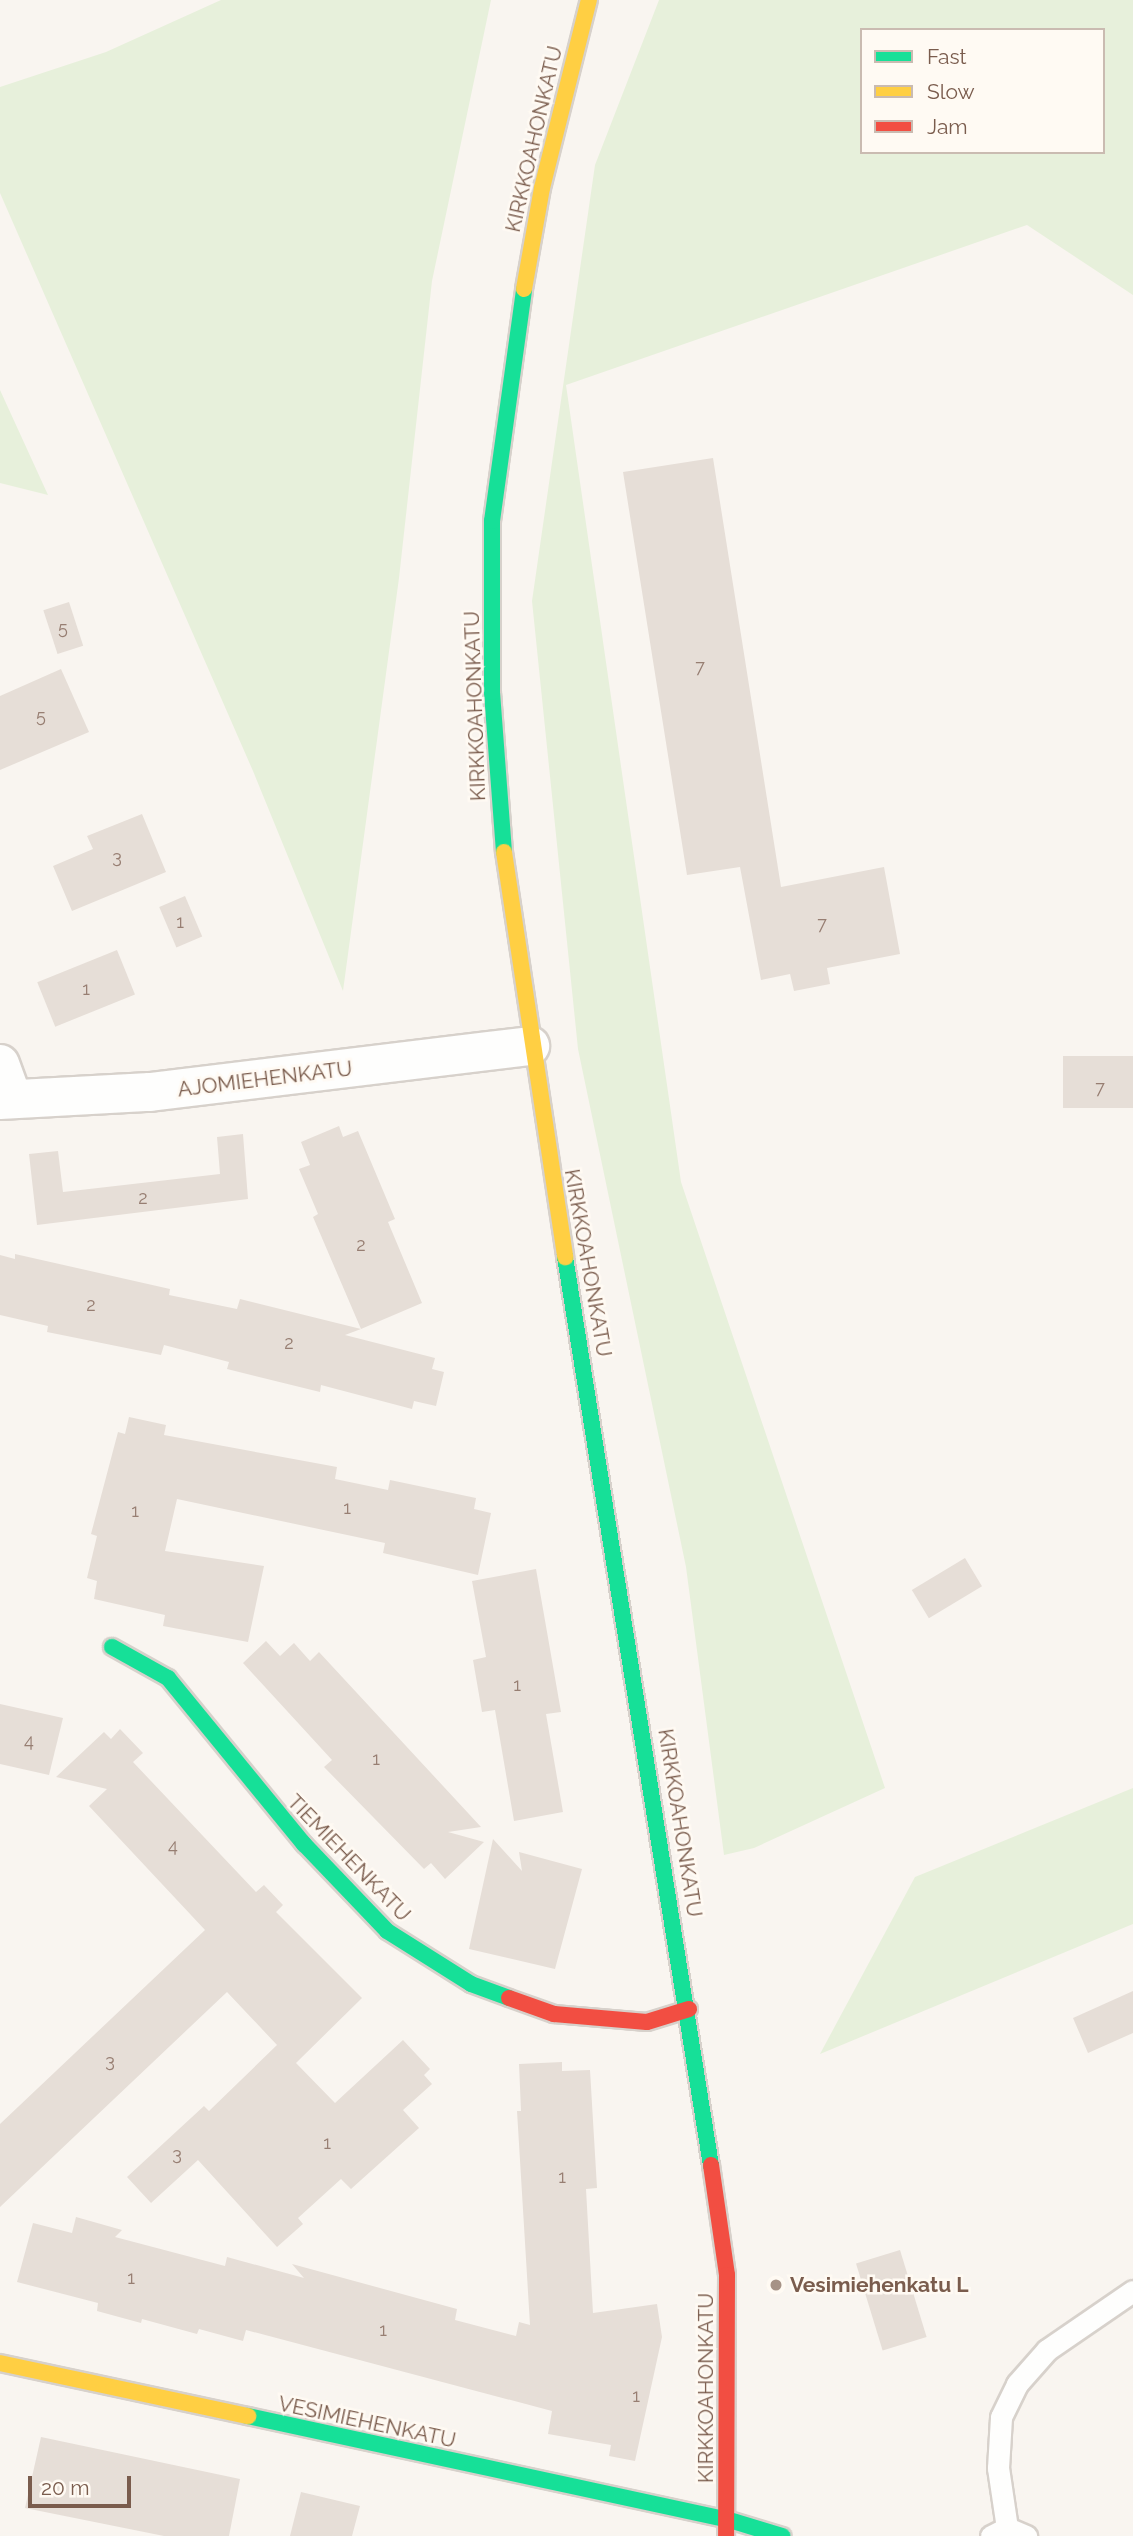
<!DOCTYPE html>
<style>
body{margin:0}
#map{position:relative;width:1133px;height:2536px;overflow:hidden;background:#f9f5f0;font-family:Raleway,sans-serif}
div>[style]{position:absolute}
.green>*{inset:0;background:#e7f0db}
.building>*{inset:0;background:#e6ded7;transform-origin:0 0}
.roads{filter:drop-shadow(2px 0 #d7d1cb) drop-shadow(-2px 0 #d7d1cb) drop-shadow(0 2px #d7d1cb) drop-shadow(0 -2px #d7d1cb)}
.lane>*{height:21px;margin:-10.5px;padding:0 10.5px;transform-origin:10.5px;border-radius:10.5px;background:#fefefd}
.street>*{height:38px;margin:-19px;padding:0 19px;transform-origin:19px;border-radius:19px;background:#fefefd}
.fast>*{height:16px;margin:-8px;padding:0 8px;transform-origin:8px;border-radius:8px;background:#16e098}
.slow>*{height:16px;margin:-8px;padding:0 8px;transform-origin:8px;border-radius:8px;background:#ffcf43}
.jam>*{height:16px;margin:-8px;padding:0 8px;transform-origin:8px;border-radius:8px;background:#f24e42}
.dots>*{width:19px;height:19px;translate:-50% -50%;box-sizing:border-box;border:4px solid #fffaf3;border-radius:50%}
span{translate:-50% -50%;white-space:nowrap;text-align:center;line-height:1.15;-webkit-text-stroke:5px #fffaf3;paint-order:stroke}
.number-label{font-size:18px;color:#977e72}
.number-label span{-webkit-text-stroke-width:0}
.street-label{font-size:21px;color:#7a5c4d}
.poi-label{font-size:21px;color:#7a5c4d;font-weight:700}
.left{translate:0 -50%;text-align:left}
.legend{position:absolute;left:860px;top:28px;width:245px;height:126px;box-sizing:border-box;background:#fffaf3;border:2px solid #cabbb1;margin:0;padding:9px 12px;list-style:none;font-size:21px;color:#7a5c4d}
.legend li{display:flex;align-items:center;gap:14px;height:35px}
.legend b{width:35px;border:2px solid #cabbb1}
.scale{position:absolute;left:28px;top:2476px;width:103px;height:32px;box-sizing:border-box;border:4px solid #7a5c4d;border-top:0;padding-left:9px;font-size:21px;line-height:24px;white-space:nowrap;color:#7a5c4d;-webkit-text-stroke:5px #fffaf3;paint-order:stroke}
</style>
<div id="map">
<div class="green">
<i style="clip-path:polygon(221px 0,491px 0,432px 281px,399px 578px,343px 991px,253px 771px,0 193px,0 87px,106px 52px)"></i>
<i style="clip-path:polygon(evenodd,659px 0,1133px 0,1133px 295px,1027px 225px,566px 385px,681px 1182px,885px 1788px,754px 1848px,724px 1855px,686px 1567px,578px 1049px,532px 601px,595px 165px,659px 0,862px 30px,1103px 30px,1103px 152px,862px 152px,862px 30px)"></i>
<i style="clip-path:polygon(0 390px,48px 495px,0 483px)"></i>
<i style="clip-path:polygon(1133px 1788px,1133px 1924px,820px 2054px,915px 1877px)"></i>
</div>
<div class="building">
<i style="clip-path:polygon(713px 458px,781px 887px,884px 867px,900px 954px,827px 968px,830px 984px,794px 991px,790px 974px,761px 980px,740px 867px,687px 875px,623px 472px)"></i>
<i style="left:69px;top:602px;width:46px;height:27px;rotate:72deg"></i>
<i style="clip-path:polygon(61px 669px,89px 732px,0 770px,0 696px)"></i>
<i style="clip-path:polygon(142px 814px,166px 872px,72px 911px,53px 866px,93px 849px,87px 836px)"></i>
<i style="left:185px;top:896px;width:44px;height:28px;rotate:67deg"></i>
<i style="left:117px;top:950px;width:48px;height:86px;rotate:68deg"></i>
<i style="left:1133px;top:1056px;width:52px;height:70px;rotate:90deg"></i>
<i style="clip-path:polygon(339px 1126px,343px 1137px,358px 1131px,395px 1219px,388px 1222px,422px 1303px,361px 1329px,313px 1217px,318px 1214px,299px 1169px,310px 1165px,301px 1142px)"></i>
<i style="clip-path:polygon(243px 1134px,248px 1199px,37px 1225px,29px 1154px,58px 1151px,63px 1192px,220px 1174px,217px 1137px)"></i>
<i style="clip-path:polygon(15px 1254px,170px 1289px,169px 1295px,237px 1309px,240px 1299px,361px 1329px,345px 1335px,435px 1358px,432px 1369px,444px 1372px,436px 1406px,414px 1401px,412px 1409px,321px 1385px,320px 1392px,227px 1369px,229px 1362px,164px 1345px,161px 1355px,47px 1332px,48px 1326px,0 1315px,0 1255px,15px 1259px)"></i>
<i style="clip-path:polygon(129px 1417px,166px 1425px,164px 1435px,337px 1467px,335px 1479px,388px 1490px,390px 1480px,476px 1498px,474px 1509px,491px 1513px,478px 1575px,383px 1553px,385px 1543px,177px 1499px,165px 1551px,264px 1566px,248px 1642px,163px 1626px,165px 1615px,94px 1599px,97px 1581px,87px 1578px,97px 1536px,91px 1534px,118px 1432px,125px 1434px)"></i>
<i style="left:965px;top:1558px;width:33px;height:62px;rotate:59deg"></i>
<i style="clip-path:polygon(536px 1569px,561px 1712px,546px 1714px,563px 1812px,514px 1821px,495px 1710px,482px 1712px,473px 1660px,486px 1657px,472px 1581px)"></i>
<i style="clip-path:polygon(266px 1641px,280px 1656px,294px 1643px,310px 1661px,319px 1652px,481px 1827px,448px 1832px,484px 1842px,445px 1879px,431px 1863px,424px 1869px,324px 1767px,332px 1760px,243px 1663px)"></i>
<i style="clip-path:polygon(0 1704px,63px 1718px,49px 1775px,0 1764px)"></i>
<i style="clip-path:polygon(120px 1729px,143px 1753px,133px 1762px,256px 1892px,264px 1885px,283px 1905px,276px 1912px,362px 1998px,296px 2063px,335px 2103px,403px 2040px,430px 2069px,424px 2075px,432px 2084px,403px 2110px,419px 2128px,351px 2189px,341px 2179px,298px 2218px,303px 2224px,277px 2247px,198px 2160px,151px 2203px,127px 2177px,204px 2106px,209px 2111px,277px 2045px,227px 1992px,0 2207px,0 2124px,205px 1930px,89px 1806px,107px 1789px,56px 1777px,104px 1732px,111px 1739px)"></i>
<i style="clip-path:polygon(493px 1839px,522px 1871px,519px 1852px,582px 1869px,555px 1969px,469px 1949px)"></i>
<i style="clip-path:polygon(1133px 1991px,1133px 2033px,1088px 2053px,1073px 2018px)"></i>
<i style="clip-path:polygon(562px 2062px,562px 2071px,590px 2070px,597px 2188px,586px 2189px,593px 2313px,657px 2304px,662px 2337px,635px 2461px,609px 2456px,611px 2445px,548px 2434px,552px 2411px,246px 2330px,243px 2341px,199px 2329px,197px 2334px,142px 2319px,141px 2323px,97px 2311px,98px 2303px,17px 2282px,33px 2223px,72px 2233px,76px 2217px,122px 2230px,115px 2237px,225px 2266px,227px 2257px,304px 2278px,292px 2264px,457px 2309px,455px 2320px,516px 2336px,519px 2322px,530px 2325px,517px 2111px,521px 2111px,519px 2064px)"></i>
<i style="left:900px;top:2250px;width:91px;height:46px;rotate:73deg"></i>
<i style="clip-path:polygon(41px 2437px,240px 2479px,229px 2536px,164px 2536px,25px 2508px)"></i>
<i style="clip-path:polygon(301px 2492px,360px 2506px,352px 2536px,290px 2536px)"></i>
</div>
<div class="roads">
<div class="lane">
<i style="left:1007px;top:2528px;width:61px;rotate:-98.5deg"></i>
<i style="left:998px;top:2468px;width:51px;rotate:-86.6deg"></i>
<i style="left:1001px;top:2417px;width:37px;rotate:-64deg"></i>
<i style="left:1017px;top:2384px;width:45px;rotate:-48.6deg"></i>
<i style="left:1047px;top:2350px;width:104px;rotate:-34.5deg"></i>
<i style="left:991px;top:2536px;width:18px;rotate:-27deg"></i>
<i style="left:1007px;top:2528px;width:21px;rotate:23deg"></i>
</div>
<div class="street">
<i style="left:0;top:1064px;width:37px;rotate:70deg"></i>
<i style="left:0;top:1100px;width:150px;rotate:-3.1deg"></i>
<i style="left:150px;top:1092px;width:383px;rotate:-6.9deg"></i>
</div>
<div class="fast">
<i style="left:504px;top:852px;width:160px;rotate:-94.3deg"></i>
<i style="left:492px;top:692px;width:171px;rotate:-90deg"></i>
<i style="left:492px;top:521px;width:234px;rotate:-82.1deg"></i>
<i style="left:565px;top:1257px;width:920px;rotate:80.87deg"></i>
<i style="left:112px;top:1647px;width:64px;rotate:29deg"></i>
<i style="left:168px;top:1678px;width:215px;rotate:50.7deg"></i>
<i style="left:304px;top:1844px;width:120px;rotate:46.3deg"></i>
<i style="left:387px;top:1931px;width:99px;rotate:32.2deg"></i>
<i style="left:471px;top:1984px;width:40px;rotate:20.2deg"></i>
<i style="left:248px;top:2416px;width:489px;rotate:12.2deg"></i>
<i style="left:726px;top:2519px;width:59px;rotate:16.9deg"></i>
</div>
<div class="slow">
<i style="left:524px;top:289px;width:103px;rotate:-79.9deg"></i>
<i style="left:542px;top:188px;width:194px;rotate:-76deg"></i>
<i style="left:504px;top:852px;width:410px;rotate:81.4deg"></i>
<i style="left:0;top:2363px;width:254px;rotate:12.1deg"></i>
</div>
<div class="jam">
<i style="left:509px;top:1998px;width:48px;rotate:19.6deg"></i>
<i style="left:554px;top:2014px;width:93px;rotate:4.9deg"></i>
<i style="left:647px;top:2022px;width:44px;rotate:-17.2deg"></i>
<i style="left:711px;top:2165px;width:111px;rotate:81.7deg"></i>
<i style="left:727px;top:2275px;width:261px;rotate:90.2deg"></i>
</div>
</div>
<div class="dots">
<i style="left:776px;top:2285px;background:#a69286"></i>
</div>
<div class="number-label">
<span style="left:63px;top:628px">5</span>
<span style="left:700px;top:667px">7</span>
<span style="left:41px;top:716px">5</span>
<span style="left:117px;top:857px">3</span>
<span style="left:180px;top:922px">1</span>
<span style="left:822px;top:924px">7</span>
<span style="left:86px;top:989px">1</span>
<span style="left:1100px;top:1088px">7</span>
<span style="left:143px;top:1198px">2</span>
<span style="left:361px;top:1245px">2</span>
<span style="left:91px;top:1305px">2</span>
<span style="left:289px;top:1343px">2</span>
<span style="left:347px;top:1508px">1</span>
<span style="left:135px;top:1511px">1</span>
<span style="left:517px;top:1685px">1</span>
<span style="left:29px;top:1741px">4</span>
<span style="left:376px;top:1759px">1</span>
<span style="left:173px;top:1846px">4</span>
<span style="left:110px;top:2061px">3</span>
<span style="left:327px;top:2143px">1</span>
<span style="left:177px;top:2154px">3</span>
<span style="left:562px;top:2177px">1</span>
<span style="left:131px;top:2278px">1</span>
<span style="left:383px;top:2330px">1</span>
<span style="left:636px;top:2396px">1</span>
</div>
<div class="street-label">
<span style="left:534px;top:139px;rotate:-77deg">KIRKKOAHONKATU</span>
<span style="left:475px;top:706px;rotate:-92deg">KIRKKOAHONKATU</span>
<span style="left:265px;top:1079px;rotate:-7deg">AJOMIEHENKATU</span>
<span style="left:588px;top:1263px;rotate:80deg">KIRKKOAHONKATU</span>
<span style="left:680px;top:1823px;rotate:81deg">KIRKKOAHONKATU</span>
<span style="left:349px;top:1858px;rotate:46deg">TIEMIEHENKATU</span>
<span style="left:706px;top:2388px;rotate:-90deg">KIRKKOAHONKATU</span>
<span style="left:367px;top:2422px;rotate:12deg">VESIMIEHENKATU</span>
</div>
<div class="poi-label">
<span class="left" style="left:790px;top:2285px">Vesimiehenkatu L</span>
</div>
<ul class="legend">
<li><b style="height:9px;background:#16e098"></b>Fast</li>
<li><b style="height:9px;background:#ffcf43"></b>Slow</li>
<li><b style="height:9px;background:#f24e42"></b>Jam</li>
</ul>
<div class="scale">20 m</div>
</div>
